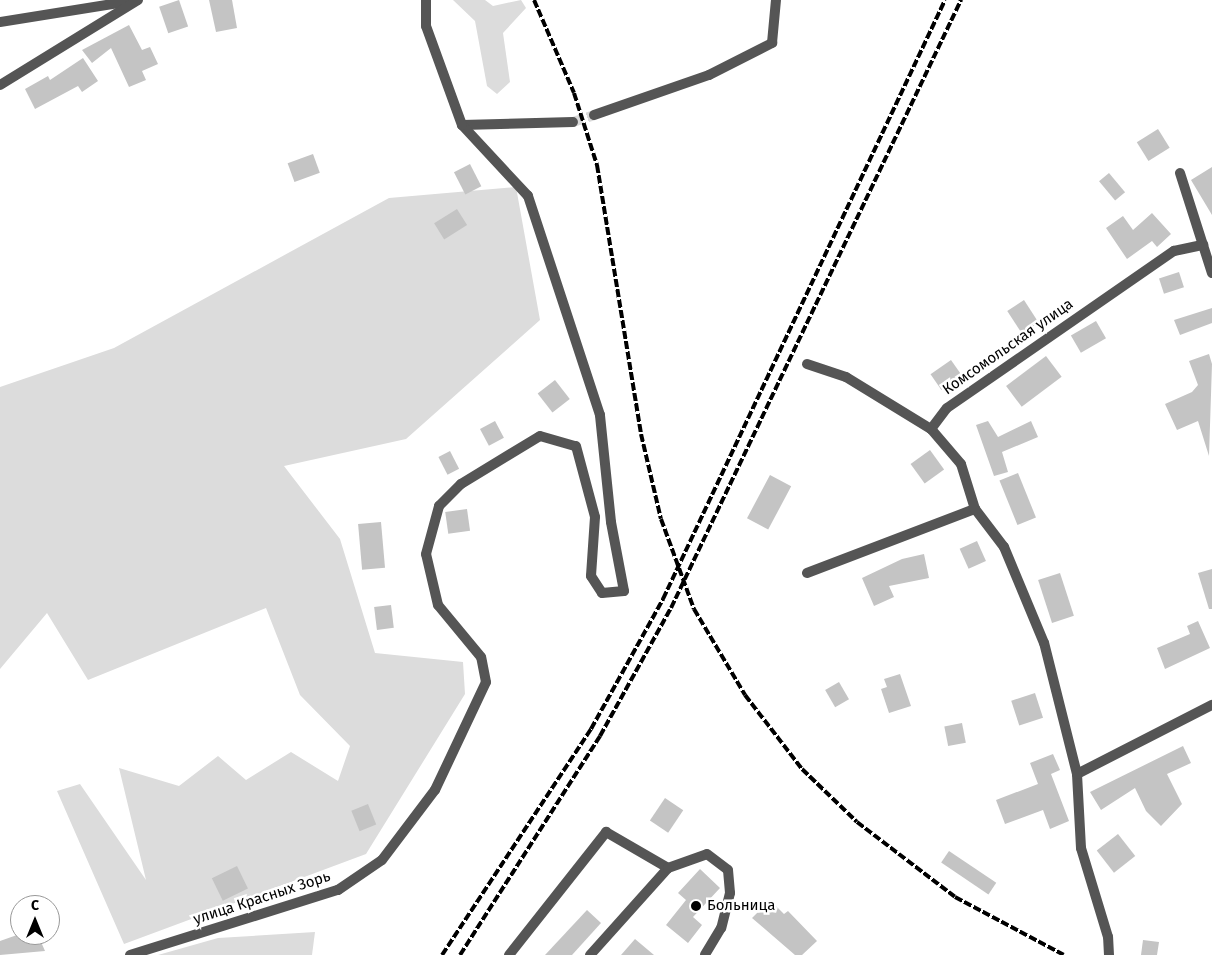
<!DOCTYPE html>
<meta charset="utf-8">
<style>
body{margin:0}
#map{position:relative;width:1212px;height:955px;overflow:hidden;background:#fff;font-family:"Fira Sans",sans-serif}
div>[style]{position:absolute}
.green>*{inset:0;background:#dcdcdc}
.building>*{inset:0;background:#c4c4c4;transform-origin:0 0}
.minor-tunnel>*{height:10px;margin-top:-5px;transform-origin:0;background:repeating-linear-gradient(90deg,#d9d9d9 0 10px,transparent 0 15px)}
.minor>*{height:10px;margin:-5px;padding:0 5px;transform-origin:5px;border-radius:5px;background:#555}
.tertiary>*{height:10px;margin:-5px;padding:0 5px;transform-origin:5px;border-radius:5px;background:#555}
.rail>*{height:4px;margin-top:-2px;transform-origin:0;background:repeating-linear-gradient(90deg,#000 0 8px,transparent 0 10.5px)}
.dots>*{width:14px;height:14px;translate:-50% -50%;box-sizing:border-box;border:2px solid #fff;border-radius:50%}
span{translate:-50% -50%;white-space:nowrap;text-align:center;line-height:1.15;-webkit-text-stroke:5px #fff;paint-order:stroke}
.street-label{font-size:15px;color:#000}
.poi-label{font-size:15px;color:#000}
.left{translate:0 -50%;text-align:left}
.north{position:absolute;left:10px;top:895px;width:50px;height:50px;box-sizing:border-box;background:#fff;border:1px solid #999;border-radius:50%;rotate:0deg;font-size:14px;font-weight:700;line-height:20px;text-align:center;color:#000}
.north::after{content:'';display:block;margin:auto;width:18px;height:22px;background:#000;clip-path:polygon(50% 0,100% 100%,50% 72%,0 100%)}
</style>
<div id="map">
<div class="green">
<i style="clip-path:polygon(453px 0,485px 0,493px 6px,521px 0,526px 8px,503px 33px,510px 82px,497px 94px,487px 86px,475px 21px)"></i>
<i style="clip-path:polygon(516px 187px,540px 320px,406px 439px,284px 466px,340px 539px,375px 653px,463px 662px,465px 694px,366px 854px,124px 944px,57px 791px,80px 784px,146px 880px,119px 768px,179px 786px,218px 756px,246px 780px,291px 752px,338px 781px,350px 746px,300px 695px,266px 608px,88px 680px,47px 613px,0 669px,0 387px,114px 348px,389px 198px)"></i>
<i style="clip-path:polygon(315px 932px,312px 955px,158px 955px,218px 938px)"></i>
</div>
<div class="building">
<i style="left:179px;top:0;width:28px;height:21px;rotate:71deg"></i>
<i style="clip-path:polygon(209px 0,232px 0,237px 28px,216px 32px)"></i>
<i style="clip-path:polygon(129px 25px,142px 50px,150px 47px,158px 64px,142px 71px,146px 80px,129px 87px,111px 48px,92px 63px,82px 50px)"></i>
<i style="clip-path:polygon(83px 58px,98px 81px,82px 92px,78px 86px,35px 109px,25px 89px,48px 76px,50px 80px)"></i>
<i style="left:1158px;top:129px;width:22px;height:25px;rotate:58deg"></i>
<i style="left:313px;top:154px;width:20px;height:27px;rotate:70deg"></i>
<i style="left:470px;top:164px;width:25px;height:18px;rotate:63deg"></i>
<i style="clip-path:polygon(1212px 167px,1212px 215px,1191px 180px)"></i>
<i style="left:1109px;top:173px;width:25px;height:13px;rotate:50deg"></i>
<i style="left:457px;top:209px;width:19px;height:27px;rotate:58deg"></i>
<i style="clip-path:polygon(1152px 213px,1171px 234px,1157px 247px,1152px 241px,1127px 259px,1106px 228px,1123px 216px,1133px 230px)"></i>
<i style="left:1179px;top:272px;width:16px;height:21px;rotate:72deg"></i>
<i style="left:1024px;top:300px;width:27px;height:20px;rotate:57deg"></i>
<i style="clip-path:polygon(1212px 308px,1212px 323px,1180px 335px,1174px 320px)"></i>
<i style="left:1096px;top:321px;width:20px;height:29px;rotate:60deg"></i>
<i style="clip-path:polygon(1209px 354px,1212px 364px,1209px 456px,1198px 421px,1177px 430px,1165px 404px,1192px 392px,1198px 385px,1189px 361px)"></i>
<i style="left:1046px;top:356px;width:26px;height:50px;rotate:53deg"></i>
<i style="left:951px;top:360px;width:19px;height:25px;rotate:55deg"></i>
<i style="left:555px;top:380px;width:24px;height:22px;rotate:52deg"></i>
<i style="left:495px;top:421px;width:19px;height:17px;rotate:62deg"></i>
<i style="clip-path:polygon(988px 421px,998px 437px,1031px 421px,1038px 437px,1002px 452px,1008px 472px,994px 476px,976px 425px)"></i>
<i style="left:930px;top:450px;width:24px;height:24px;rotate:54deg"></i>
<i style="left:450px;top:451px;width:20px;height:13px;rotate:63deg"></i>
<i style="left:1018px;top:473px;width:48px;height:20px;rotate:68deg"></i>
<i style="left:770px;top:475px;width:24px;height:49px;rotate:28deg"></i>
<i style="left:467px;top:509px;width:22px;height:22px;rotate:82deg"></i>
<i style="left:381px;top:522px;width:46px;height:23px;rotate:85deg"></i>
<i style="left:977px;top:541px;width:22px;height:19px;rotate:66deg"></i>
<i style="clip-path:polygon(924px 554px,929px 578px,889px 586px,894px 597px,874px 606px,862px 578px,902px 559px)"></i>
<i style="clip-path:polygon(1212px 569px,1212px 609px,1209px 609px,1198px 573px)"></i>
<i style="left:1060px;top:573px;width:45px;height:23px;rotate:72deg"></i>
<i style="left:391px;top:605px;width:23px;height:17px;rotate:83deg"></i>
<i style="clip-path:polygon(1198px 621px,1210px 648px,1165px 669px,1157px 648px,1190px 634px,1187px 626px)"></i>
<i style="clip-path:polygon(900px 674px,911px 706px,889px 713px,881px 689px,887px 687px,884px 679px)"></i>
<i style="left:839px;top:682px;width:20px;height:16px;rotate:60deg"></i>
<i style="left:1035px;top:693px;width:26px;height:25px;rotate:72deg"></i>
<i style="left:962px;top:723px;width:20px;height:18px;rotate:79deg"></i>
<i style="clip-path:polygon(1183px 746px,1191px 763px,1167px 774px,1182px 804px,1161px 826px,1146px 811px,1135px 788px,1101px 810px,1090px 792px)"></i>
<i style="clip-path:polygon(1053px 754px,1060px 770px,1051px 774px,1069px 821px,1050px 829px,1043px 810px,1005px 824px,996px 800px,1038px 784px,1030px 763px)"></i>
<i style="left:665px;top:798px;width:22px;height:27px;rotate:34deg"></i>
<i style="left:368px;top:804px;width:22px;height:18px;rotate:68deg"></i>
<i style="left:1118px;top:834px;width:28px;height:27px;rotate:52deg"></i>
<i style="left:949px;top:851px;width:57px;height:14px;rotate:34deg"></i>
<i style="left:237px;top:866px;width:25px;height:28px;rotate:64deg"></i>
<i style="clip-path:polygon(700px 869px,720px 888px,693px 917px,702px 925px,688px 943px,666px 925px,686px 900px,678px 893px)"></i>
<i style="clip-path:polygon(770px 900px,784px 914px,788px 911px,817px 941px,802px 955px,795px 955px,752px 918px)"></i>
<i style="clip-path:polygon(587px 910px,601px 923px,572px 955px,545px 955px)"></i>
<i style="clip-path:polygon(17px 935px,38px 935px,45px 951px,0 955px,0 941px)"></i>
<i style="clip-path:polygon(635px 939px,654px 955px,621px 955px)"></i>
<i style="clip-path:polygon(1143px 940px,1159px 942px,1157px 955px,1141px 955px)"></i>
</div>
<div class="minor-tunnel">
<i style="left:573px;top:122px;width:22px;rotate:-18deg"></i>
</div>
<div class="minor">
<i style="left:0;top:22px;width:139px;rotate:-9.1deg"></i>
<i style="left:594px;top:115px;width:122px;rotate:-19.2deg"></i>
<i style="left:709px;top:75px;width:71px;rotate:-26.9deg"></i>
<i style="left:772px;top:43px;width:43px;rotate:-84.7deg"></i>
<i style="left:462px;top:125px;width:111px;rotate:-1.5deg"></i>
<i style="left:1180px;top:173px;width:105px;rotate:72.3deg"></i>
<i style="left:807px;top:364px;width:41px;rotate:18.4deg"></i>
<i style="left:846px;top:377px;width:100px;rotate:31.5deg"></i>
<i style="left:807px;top:573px;width:180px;rotate:-20.9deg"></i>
<i style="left:1077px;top:774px;width:152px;rotate:-27.1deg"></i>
<i style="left:130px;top:955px;width:218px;rotate:-17.4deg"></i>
<i style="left:338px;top:890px;width:53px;rotate:-34.3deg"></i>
<i style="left:382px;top:860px;width:88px;rotate:-52.9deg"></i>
<i style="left:435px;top:790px;width:119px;rotate:-64.7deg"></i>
<i style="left:486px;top:682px;width:25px;rotate:-101deg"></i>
<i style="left:481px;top:657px;width:67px;rotate:-129.6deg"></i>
<i style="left:438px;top:605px;width:52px;rotate:-103.2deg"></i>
<i style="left:426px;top:554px;width:50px;rotate:-74.8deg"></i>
<i style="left:439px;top:506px;width:31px;rotate:-45deg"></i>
<i style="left:461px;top:484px;width:92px;rotate:-31.3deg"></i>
<i style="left:540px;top:436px;width:37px;rotate:16deg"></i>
<i style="left:576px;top:446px;width:73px;rotate:75deg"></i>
<i style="left:595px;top:517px;width:59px;rotate:93.9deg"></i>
<i style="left:591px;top:576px;width:20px;rotate:57deg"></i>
<i style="left:602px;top:593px;width:22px;rotate:-5deg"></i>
<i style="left:624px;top:591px;width:70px;rotate:-100.7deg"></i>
<i style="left:611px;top:522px;width:108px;rotate:-95.9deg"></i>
<i style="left:600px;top:415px;width:231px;rotate:-108.2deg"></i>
<i style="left:528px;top:196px;width:97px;rotate:-132.9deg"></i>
<i style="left:462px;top:125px;width:105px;rotate:-110deg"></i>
<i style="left:426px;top:26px;width:26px;rotate:-90deg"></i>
<i style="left:509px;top:955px;width:157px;rotate:-51.7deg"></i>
<i style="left:606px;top:832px;width:72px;rotate:30.1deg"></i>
<i style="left:590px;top:955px;width:117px;rotate:-48.1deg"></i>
<i style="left:668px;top:868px;width:41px;rotate:-19.7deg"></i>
<i style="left:707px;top:854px;width:26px;rotate:37deg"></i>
<i style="left:728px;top:870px;width:23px;rotate:85deg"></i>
<i style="left:730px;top:893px;width:36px;rotate:104deg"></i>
<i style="left:721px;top:928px;width:31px;rotate:121deg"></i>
<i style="left:1109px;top:955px;width:18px;rotate:-93deg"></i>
<i style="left:1108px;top:937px;width:93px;rotate:-106.9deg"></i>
<i style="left:1081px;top:848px;width:74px;rotate:-93.1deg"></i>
<i style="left:1077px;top:774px;width:135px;rotate:-104.1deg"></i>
<i style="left:1044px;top:643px;width:104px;rotate:-112.6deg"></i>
<i style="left:1004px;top:547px;width:48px;rotate:-127.3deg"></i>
<i style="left:975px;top:509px;width:47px;rotate:-107.3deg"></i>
<i style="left:961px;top:464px;width:46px;rotate:-130.6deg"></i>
<i style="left:931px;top:429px;width:26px;rotate:-53deg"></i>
<i style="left:947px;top:408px;width:276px;rotate:-34.7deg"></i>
<i style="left:1174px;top:251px;width:30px;rotate:-12deg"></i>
</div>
<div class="tertiary">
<i style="left:0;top:85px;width:162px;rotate:-31.6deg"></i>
</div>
<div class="rail">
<i style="left:534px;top:0;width:101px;rotate:66.7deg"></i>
<i style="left:574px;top:93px;width:76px;rotate:72.3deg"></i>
<i style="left:597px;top:165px;width:273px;rotate:80.7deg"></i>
<i style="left:641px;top:434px;width:87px;rotate:76.8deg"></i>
<i style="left:661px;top:519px;width:96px;rotate:69.9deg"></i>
<i style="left:694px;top:609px;width:100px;rotate:59.3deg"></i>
<i style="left:745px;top:695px;width:93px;rotate:52.4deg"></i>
<i style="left:802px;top:769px;width:76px;rotate:43.9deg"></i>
<i style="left:857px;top:822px;width:123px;rotate:37.4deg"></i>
<i style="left:955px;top:897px;width:123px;rotate:28deg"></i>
<i style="left:442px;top:955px;width:271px;rotate:-56.6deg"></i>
<i style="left:591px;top:729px;width:149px;rotate:-61deg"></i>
<i style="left:663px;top:599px;width:662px;rotate:-64.79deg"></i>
<i style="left:460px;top:955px;width:260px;rotate:-57.4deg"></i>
<i style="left:600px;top:736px;width:146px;rotate:-61deg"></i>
<i style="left:671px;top:608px;width:674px;rotate:-64.5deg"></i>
</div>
<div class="dots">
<i style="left:696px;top:906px;background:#000"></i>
</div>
<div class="street-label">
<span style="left:1008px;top:347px;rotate:-35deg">Комсомольская улица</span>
<span style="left:262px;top:898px;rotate:-18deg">улица Красных Зорь</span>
</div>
<div class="poi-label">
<span class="left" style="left:707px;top:906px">Больница</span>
</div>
<div class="north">С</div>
</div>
